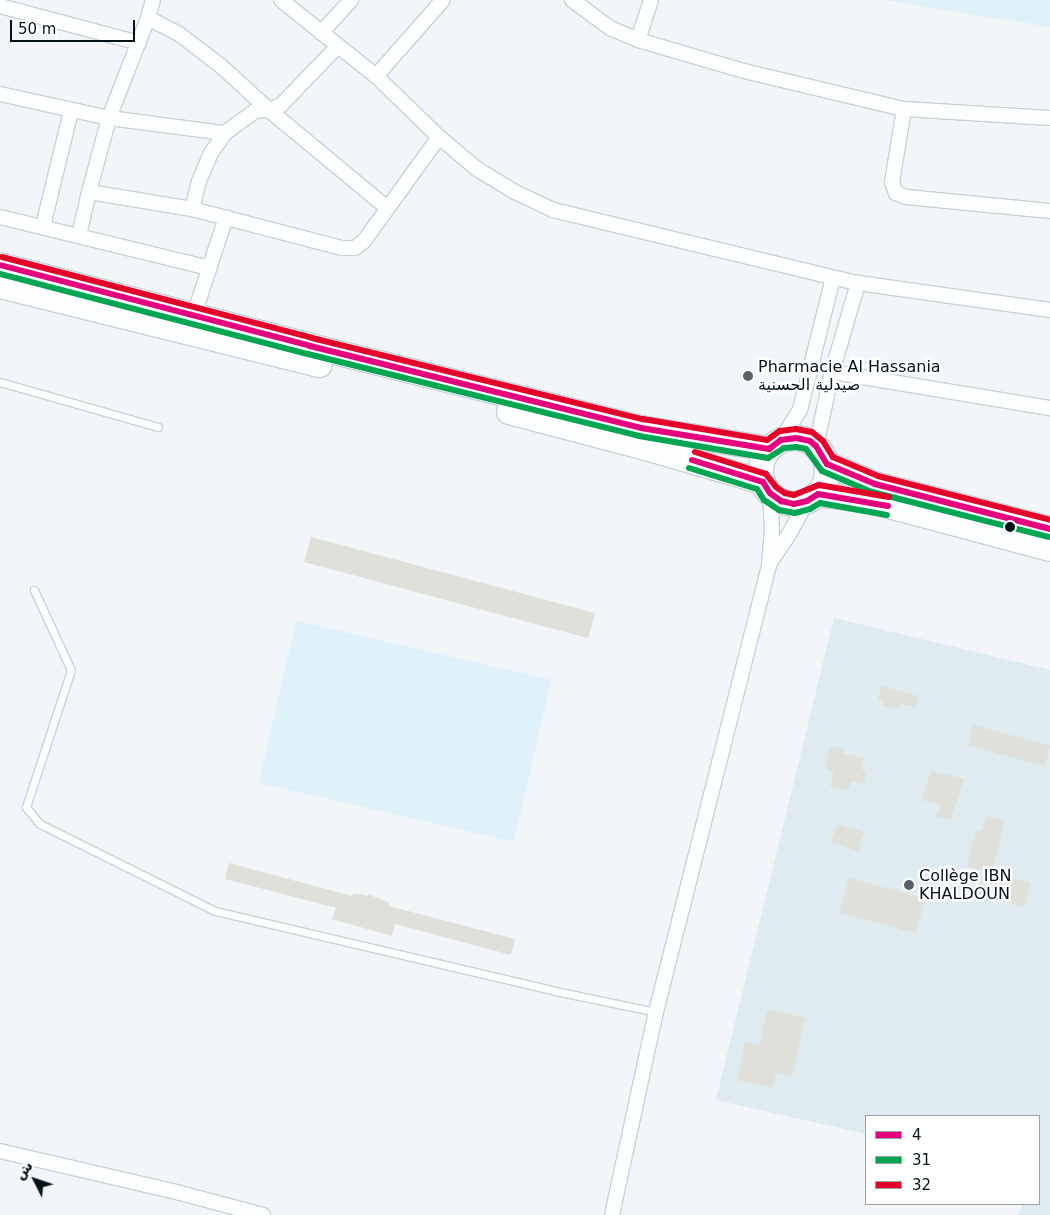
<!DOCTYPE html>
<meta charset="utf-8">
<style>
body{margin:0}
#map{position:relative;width:1050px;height:1215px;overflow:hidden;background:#f2f6f8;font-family:"DejaVu Sans","Noto Naskh Arabic",sans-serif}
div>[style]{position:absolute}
.built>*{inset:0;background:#deebf0}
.green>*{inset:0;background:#def1f9;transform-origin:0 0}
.building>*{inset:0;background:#e0e0da;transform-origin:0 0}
.roads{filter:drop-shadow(1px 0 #c9d2d6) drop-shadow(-1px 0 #c9d2d6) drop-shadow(0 1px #c9d2d6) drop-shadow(0 -1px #c9d2d6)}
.service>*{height:7px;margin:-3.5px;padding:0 3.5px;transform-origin:3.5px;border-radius:3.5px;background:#fdfefe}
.minor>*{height:14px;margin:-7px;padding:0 7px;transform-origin:7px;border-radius:7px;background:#fdfefe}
.trunk>*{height:24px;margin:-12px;padding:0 12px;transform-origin:12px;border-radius:12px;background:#fdfefe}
.trunk>.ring{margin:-12px;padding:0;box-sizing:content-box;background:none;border:24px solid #fdfefe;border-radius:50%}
.bus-1>*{height:6px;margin:-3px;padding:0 3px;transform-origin:3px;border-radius:3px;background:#e5007d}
.bus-2>*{height:6px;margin:-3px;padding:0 3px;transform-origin:3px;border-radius:3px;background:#00a651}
.bus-3>*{height:6px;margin:-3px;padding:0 3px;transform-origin:3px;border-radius:3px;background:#e4002b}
.dots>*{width:14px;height:14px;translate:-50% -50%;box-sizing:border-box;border:2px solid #fff;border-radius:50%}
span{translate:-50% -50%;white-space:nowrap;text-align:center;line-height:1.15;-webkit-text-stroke:5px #fff;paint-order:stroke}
.poi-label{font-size:16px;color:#041319}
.left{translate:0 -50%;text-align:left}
.legend{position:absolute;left:865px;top:1115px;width:175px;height:90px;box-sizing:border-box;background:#fff;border:1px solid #9ba1a3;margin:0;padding:6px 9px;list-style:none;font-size:15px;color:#041319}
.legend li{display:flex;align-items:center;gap:10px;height:25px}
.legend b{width:25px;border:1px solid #9ba1a3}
.north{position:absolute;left:10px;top:1155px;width:50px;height:50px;-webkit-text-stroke:4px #fff;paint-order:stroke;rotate:311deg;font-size:14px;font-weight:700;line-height:20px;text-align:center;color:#041319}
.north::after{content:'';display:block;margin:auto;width:18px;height:22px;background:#041319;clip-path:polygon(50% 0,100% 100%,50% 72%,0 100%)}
.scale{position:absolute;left:10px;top:20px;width:125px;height:22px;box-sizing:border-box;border:2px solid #041319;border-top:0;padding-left:6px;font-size:15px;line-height:18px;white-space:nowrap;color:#041319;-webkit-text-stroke:4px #fff;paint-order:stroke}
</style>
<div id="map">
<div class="built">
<i style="clip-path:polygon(834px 618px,1050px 670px,1050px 1215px,1018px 1215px,1023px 1204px,1039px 1204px,1039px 1178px,1041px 1175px,1039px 1174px,1039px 1116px,866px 1116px,866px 1134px,716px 1100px)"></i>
</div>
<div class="green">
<i style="clip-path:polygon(886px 0,1050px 0,1050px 27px)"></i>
<i style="left:296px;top:621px;width:262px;height:166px;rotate:13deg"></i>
</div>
<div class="building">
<i style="left:311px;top:537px;width:294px;height:26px;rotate:15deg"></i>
<i style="clip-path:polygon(881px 686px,919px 696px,916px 707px,901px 704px,899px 709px,882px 705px,883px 700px,878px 699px)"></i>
<i style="left:973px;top:725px;width:80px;height:21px;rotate:15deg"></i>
<i style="clip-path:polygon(831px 746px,844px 749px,843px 753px,864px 758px,861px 769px,867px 771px,864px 784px,851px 781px,848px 791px,830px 786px,834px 772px,825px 769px)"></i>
<i style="clip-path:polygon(931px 771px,964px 779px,951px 820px,936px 816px,941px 805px,922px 800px)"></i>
<i style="clip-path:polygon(986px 816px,1005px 821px,992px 873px,1031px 883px,1024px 907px,977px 895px,984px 871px,967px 866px,976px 830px,982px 831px)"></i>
<i style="left:837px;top:824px;width:28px;height:20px;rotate:17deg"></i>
<i style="clip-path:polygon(229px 863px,352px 896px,353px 893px,367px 896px,368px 894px,390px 903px,389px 906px,515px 939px,511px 955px,395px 924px,392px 936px,332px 919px,336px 908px,225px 879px)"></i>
<i style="left:849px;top:878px;width:79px;height:36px;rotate:15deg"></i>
<i style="clip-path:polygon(767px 1009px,805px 1018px,792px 1076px,776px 1073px,773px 1088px,737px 1080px,745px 1042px,759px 1045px)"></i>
</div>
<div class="roads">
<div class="service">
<i style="left:0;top:382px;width:164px;rotate:15.9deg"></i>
<i style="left:34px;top:590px;width:88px;rotate:65.2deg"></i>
<i style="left:71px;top:670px;width:144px;rotate:108.2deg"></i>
<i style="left:26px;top:807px;width:22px;rotate:51deg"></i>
<i style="left:40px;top:824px;width:195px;rotate:26.4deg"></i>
<i style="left:215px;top:911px;width:349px;rotate:13.2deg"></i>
<i style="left:555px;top:991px;width:103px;rotate:11.7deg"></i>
</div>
<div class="minor">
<i style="left:153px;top:0;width:19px;rotate:106deg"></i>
<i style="left:148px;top:18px;width:35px;rotate:27deg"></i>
<i style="left:179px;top:34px;width:53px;rotate:37.3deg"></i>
<i style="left:221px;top:66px;width:65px;rotate:42.5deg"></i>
<i style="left:269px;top:110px;width:153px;rotate:39.7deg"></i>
<i style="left:281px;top:0;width:122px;rotate:38.7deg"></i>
<i style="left:376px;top:76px;width:88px;rotate:44.1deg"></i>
<i style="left:439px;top:137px;width:50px;rotate:40.1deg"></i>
<i style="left:477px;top:169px;width:44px;rotate:31.2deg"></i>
<i style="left:515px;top:192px;width:42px;rotate:25.3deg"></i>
<i style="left:553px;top:210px;width:314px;rotate:13.5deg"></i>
<i style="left:858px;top:283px;width:194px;rotate:8deg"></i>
<i style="left:572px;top:0;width:47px;rotate:36.4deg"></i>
<i style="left:610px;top:28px;width:30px;rotate:23deg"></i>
<i style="left:638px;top:40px;width:110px;rotate:16.3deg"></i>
<i style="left:744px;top:71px;width:164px;rotate:13.4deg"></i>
<i style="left:904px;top:109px;width:146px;rotate:3.5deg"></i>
<i style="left:0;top:6px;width:144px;rotate:14.9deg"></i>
<i style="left:321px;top:33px;width:45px;rotate:-47.7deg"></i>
<i style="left:638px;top:40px;width:42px;rotate:-72deg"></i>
<i style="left:337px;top:47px;width:81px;rotate:134deg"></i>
<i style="left:281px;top:105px;width:13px;rotate:157deg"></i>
<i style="left:269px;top:110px;width:14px;rotate:176deg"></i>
<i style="left:255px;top:111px;width:37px;rotate:144deg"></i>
<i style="left:225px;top:133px;width:24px;rotate:125deg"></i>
<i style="left:211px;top:153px;width:30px;rotate:113deg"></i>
<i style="left:199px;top:181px;width:29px;rotate:104deg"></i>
<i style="left:192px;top:209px;width:155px;rotate:14.6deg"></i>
<i style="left:342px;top:248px;width:13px"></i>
<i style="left:355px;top:248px;width:11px;rotate:-38deg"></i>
<i style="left:364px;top:241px;width:128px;rotate:-54.2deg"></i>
<i style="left:376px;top:76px;width:101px;rotate:-48.6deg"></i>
<i style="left:0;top:94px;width:112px;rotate:12.4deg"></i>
<i style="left:109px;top:118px;width:107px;rotate:-68.7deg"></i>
<i style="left:904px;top:109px;width:74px;rotate:99.3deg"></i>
<i style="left:892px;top:182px;width:12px;rotate:70deg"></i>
<i style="left:896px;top:193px;width:11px;rotate:22deg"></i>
<i style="left:906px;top:197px;width:145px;rotate:5.6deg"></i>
<i style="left:192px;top:209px;width:104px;rotate:-170.6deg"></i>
<i style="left:89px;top:192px;width:77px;rotate:-74.9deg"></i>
<i style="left:109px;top:118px;width:117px;rotate:7.4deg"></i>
<i style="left:0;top:217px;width:215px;rotate:13.7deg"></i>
<i style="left:43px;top:226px;width:118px;rotate:-76.3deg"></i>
<i style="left:79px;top:235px;width:44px;rotate:-76.9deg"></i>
<i style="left:194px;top:315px;width:103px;rotate:-71.9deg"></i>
<i style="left:832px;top:372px;width:221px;rotate:9.4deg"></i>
<i style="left:781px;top:440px;width:36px;rotate:-58deg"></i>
<i style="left:800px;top:410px;width:136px;rotate:-76deg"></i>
<i style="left:816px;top:446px;width:76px;rotate:-77.8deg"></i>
<i style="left:832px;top:372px;width:93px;rotate:-73.7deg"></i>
<i style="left:771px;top:561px;width:32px;rotate:-56deg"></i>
<i style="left:789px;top:534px;width:38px;rotate:-61deg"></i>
<i style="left:0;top:1151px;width:185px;rotate:13.1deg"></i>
<i style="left:180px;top:1193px;width:86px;rotate:14.8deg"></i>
<i style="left:612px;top:1215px;width:208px;rotate:-77.8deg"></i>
<i style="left:656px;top:1012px;width:462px;rotate:-75.8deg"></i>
<i style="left:769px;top:564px;width:34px;rotate:-85deg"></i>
<i style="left:772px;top:530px;width:37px;rotate:-93deg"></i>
</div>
<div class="trunk">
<i style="left:0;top:265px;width:320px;rotate:14.6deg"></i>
<i style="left:310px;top:346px;width:341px;rotate:13.9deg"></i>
<i style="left:641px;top:428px;width:130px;rotate:9.3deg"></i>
<i style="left:0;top:286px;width:329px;rotate:13.9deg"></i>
<i style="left:509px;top:412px;width:142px;rotate:14.7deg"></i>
<i style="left:646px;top:448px;width:122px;rotate:16.2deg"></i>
<i class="ring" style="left:761px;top:438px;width:42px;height:42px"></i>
<i style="left:827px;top:464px;width:52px;rotate:22.6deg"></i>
<i style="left:875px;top:484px;width:181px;rotate:14.4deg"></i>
<i style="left:818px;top:494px;width:52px;rotate:7.7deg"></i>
<i style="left:870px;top:501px;width:186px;rotate:14.9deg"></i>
</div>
</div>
<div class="bus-1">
<i style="left:0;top:265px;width:320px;rotate:14.6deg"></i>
<i style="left:310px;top:346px;width:341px;rotate:13.9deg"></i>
<i style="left:641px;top:428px;width:130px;rotate:9.3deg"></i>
<i style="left:769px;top:449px;width:15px;rotate:-37deg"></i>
<i style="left:781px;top:440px;width:15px;rotate:-8deg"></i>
<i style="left:796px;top:438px;width:14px;rotate:12deg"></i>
<i style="left:810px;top:441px;width:8px;rotate:40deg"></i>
<i style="left:816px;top:446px;width:21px;rotate:59deg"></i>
<i style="left:827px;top:464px;width:52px;rotate:22.6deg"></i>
<i style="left:875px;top:484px;width:181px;rotate:14.4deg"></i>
<i style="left:692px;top:460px;width:74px;rotate:17.2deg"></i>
<i style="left:763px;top:482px;width:13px;rotate:58deg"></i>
<i style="left:770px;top:493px;width:14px;rotate:36deg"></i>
<i style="left:781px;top:501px;width:13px;rotate:13deg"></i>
<i style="left:794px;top:504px;width:13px;rotate:-13deg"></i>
<i style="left:807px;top:501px;width:13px;rotate:-32deg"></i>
<i style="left:818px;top:494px;width:71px;rotate:9.7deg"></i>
</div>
<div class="bus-2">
<i style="left:0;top:274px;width:318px;rotate:14.6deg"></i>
<i style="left:308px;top:354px;width:341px;rotate:13.9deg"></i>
<i style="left:639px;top:436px;width:131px;rotate:9.7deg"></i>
<i style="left:768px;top:458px;width:19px;rotate:-32deg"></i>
<i style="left:784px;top:448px;width:12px;rotate:-5deg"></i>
<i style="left:796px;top:447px;width:10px;rotate:11deg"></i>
<i style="left:806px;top:449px;width:27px;rotate:54deg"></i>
<i style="left:822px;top:471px;width:54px;rotate:22.8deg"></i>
<i style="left:872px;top:492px;width:182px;rotate:14.3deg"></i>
<i style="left:689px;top:468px;width:71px;rotate:17.2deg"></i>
<i style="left:757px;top:489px;width:13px;rotate:58deg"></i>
<i style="left:764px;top:500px;width:18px;rotate:34deg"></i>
<i style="left:779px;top:510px;width:16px;rotate:11deg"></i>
<i style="left:795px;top:513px;width:16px;rotate:-15deg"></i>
<i style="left:810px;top:509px;width:12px;rotate:-31deg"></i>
<i style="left:820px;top:503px;width:68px;rotate:10.2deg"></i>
</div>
<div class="bus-3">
<i style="left:2px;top:257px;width:320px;rotate:14.6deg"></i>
<i style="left:312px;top:338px;width:341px;rotate:13.8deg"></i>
<i style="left:643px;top:419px;width:126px;rotate:9.6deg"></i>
<i style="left:767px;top:440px;width:16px;rotate:-35deg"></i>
<i style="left:780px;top:431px;width:16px;rotate:-7deg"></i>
<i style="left:796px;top:429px;width:16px;rotate:11deg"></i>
<i style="left:812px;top:432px;width:14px;rotate:39deg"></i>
<i style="left:823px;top:441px;width:19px;rotate:58deg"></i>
<i style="left:833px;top:457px;width:49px;rotate:22.9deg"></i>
<i style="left:878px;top:476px;width:178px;rotate:14.3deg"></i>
<i style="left:695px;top:452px;width:74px;rotate:17.2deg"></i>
<i style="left:766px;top:474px;width:16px;rotate:52deg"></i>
<i style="left:776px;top:487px;width:11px;rotate:34deg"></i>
<i style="left:785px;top:493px;width:9px;rotate:13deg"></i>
<i style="left:794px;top:495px;width:27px;rotate:-22deg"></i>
<i style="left:819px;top:485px;width:71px;rotate:9.7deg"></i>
</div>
<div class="dots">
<i style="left:748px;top:376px;background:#576267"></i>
<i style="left:1010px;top:527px;background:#041319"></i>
<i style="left:909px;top:885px;background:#576267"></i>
</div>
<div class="poi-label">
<span class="left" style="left:758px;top:376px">Pharmacie Al Hassania<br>صيدلية الحسنية</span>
<span class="left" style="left:919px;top:885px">Collège IBN<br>KHALDOUN</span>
</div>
<ul class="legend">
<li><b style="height:6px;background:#e5007d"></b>4</li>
<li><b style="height:6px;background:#00a651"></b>31</li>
<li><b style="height:6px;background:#e4002b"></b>32</li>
</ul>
<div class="north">ش</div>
<div class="scale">50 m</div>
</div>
